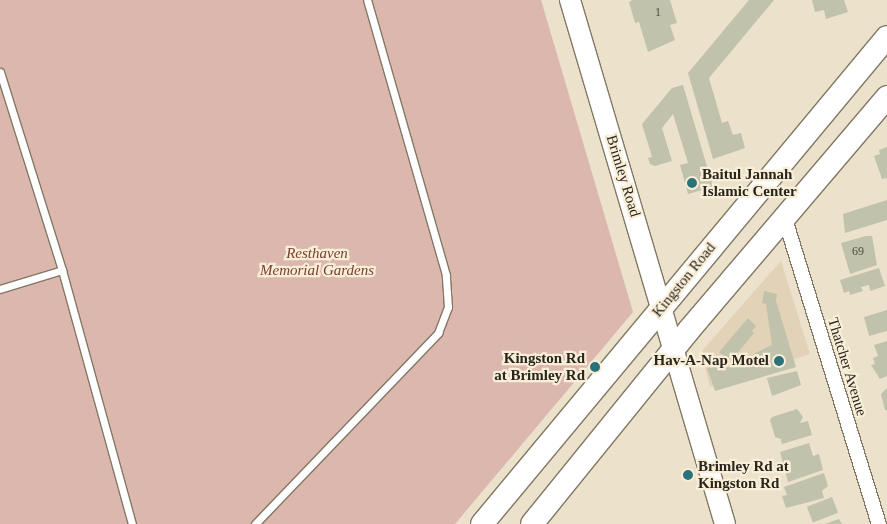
<!DOCTYPE html>
<style>
body{margin:0}
#map{position:relative;width:887px;height:524px;overflow:hidden;background:#ece1cb;font-family:Georgia,serif}
div>[style]{position:absolute}
.built>*{inset:0;background:#e2d3b8}
.green>*{inset:0;background:#dbb7ad}
.building>*{inset:0;background:#c1c2ab;transform-origin:0 0}
.roads{filter:drop-shadow(1px 0 #827864) drop-shadow(-1px 0 #827864) drop-shadow(0 1px #827864) drop-shadow(0 -1px #827864)}
.lane>*{height:7px;margin:-3.5px;padding:0 3.5px;transform-origin:3.5px;border-radius:3.5px;background:#fff}
.street>*{height:14px;margin:-7px;padding:0 7px;transform-origin:7px;border-radius:7px;background:#fff}
.secondary>*{height:20px;margin:-10px;padding:0 10px;transform-origin:10px;border-radius:10px;background:#fff}
.primary>*{height:22px;margin:-11px;padding:0 11px;transform-origin:11px;border-radius:11px;background:#fff}
.dots>*{width:14px;height:14px;translate:-50% -50%;box-sizing:border-box;border:2px solid #f9eed8;border-radius:50%}
span{translate:-50% -50%;white-space:nowrap;text-align:center;line-height:1.15;-webkit-text-stroke:4.5px #f9eed8;paint-order:stroke}
.number-label{font-size:12px;color:#4f4c40}
.number-label span{-webkit-text-stroke-width:0}
.poi-label{font-size:15px;color:#29251d;font-weight:700}
.left{translate:0 -50%;text-align:left}
.right{translate:-100% -50%;text-align:right}
.street-label{font-size:15px;color:#29251d}
.park-label{font-size:15px;color:#794030;font-style:italic}
</style>
<div id="map">
<div class="built">
<i style="clip-path:polygon(781px 261px,810px 354px,710px 387px,701px 352px)"></i>
</div>
<div class="green">
<i style="clip-path:polygon(0 0,541px 0,633px 312px,455px 524px,0 524px)"></i>
</div>
<div class="building">
<i style="clip-path:polygon(633px 0,670px 0,677px 23px,670px 25px,675px 40px,648px 52px,639px 22px,635px 23px,629px 2px)"></i>
<i style="clip-path:polygon(749px 0,774px 0,709px 78px,722px 123px,728px 121px,733px 135px,741px 133px,745px 148px,713px 159px,688px 73px)"></i>
<i style="clip-path:polygon(812px 0,844px 0,848px 12px,826px 19px,824px 10px,815px 12px)"></i>
<i style="clip-path:polygon(683px 85px,713px 187px,688px 194px,680px 165px,688px 163px,673px 114px,662px 128px,672px 161px,655px 166px,650px 164px,648px 158px,652px 157px,642px 124px,672px 88px)"></i>
<i style="clip-path:polygon(887px 147px,887px 178px,882px 179px,874px 156px,880px 154px,879px 150px)"></i>
<i style="clip-path:polygon(887px 200px,887px 220px,845px 233px,843px 214px)"></i>
<i style="clip-path:polygon(866px 236px,872px 236px,877px 265px,850px 274px,841px 243px)"></i>
<i style="clip-path:polygon(879px 268px,885px 286px,870px 291px,869px 285px,861px 287px,863px 291px,850px 295px,849px 291px,844px 293px,840px 280px)"></i>
<i style="clip-path:polygon(764px 291px,777px 294px,776px 301px,796px 367px,715px 391px,707px 368px,721px 364px,722px 369px,754px 360px,753px 354px,772px 345px,766px 304px,762px 303px)"></i>
<i style="clip-path:polygon(887px 310px,887px 331px,869px 336px,864px 317px)"></i>
<i style="clip-path:polygon(748px 318px,756px 326px,752px 331px,754px 333px,736px 355px,732px 353px,727px 359px,719px 352px)"></i>
<i style="clip-path:polygon(887px 341px,887px 376px,880px 379px,871px 365px,875px 364px,873px 358px,878px 356px,874px 345px)"></i>
<i style="clip-path:polygon(797px 371px,801px 385px,772px 396px,767px 378px)"></i>
<i style="clip-path:polygon(887px 388px,887px 410px,885px 410px,881px 394px)"></i>
<i style="clip-path:polygon(797px 409px,803px 417px,800px 423px,808px 421px,812px 435px,782px 444px,781px 439px,775px 437px,770px 420px,772px 417px)"></i>
<i style="clip-path:polygon(809px 443px,813px 456px,819px 454px,823px 470px,788px 482px,780px 452px)"></i>
<i style="clip-path:polygon(824px 473px,828px 486px,822px 491px,824px 498px,786px 508px,782px 496px,787px 495px,784px 487px)"></i>
<i style="left:832px;top:497px;width:17px;height:27px;rotate:69deg"></i>
<i style="clip-path:polygon(839px 519px,842px 524px,825px 524px)"></i>
</div>
<div class="roads">
<div class="lane">
<i style="left:0;top:72px;width:207px;rotate:72.6deg"></i>
<i style="left:62px;top:270px;width:263px;rotate:74.6deg"></i>
<i style="left:0;top:289px;width:65px;rotate:-17deg"></i>
<i style="left:255px;top:524px;width:265px;rotate:-46.2deg"></i>
<i style="left:438px;top:333px;width:28px;rotate:-69deg"></i>
<i style="left:448px;top:307px;width:32px;rotate:-94deg"></i>
<i style="left:446px;top:275px;width:286px;rotate:-106deg"></i>
</div>
<div class="street">
<i style="left:785px;top:219px;width:319px;rotate:72.9deg"></i>
</div>
<div class="secondary">
<i style="left:570px;top:0;width:546px;rotate:73.52deg"></i>
</div>
<div class="primary">
<i style="left:482px;top:524px;width:633px;rotate:-50.25deg"></i>
<i style="left:532px;top:524px;width:250px;rotate:-51deg"></i>
<i style="left:689px;top:330px;width:306px;rotate:-49.6deg"></i>
</div>
</div>
<div class="dots">
<i style="left:692px;top:183px;background:#2a737b"></i>
<i style="left:779px;top:361px;background:#2a737b"></i>
<i style="left:595px;top:367px;background:#2a737b"></i>
<i style="left:688px;top:475px;background:#2a737b"></i>
</div>
<div class="number-label">
<span style="left:658px;top:13px">1</span>
<span style="left:858px;top:252px">69</span>
</div>
<div class="poi-label">
<span class="left" style="left:702px;top:183px">Baitul Jannah<br>Islamic Center</span>
<span class="right" style="left:585px;top:367px">Kingston Rd<br>at Brimley Rd</span>
<span class="right" style="left:769px;top:361px">Hav-A-Nap Motel</span>
<span class="left" style="left:698px;top:475px">Brimley Rd at<br>Kingston Rd</span>
</div>
<div class="street-label">
<span style="left:623px;top:176px;rotate:73deg">Brimley Road</span>
<span style="left:684px;top:280px;rotate:-51deg">Kingston Road</span>
<span style="left:847px;top:367px;rotate:73deg">Thatcher Avenue</span>
</div>
<div class="park-label">
<span style="left:317px;top:262px">Resthaven<br>Memorial Gardens</span>
</div>
</div>
